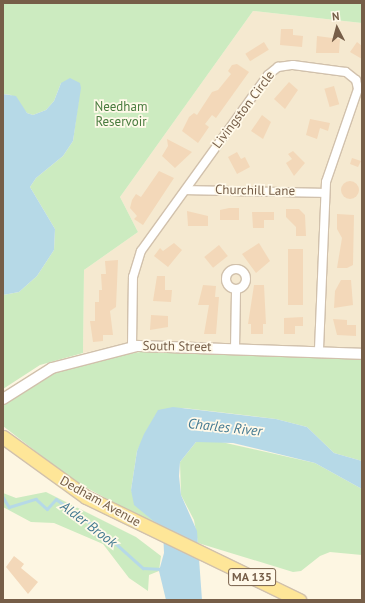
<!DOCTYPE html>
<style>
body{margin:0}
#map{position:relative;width:365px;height:603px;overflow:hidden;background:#fdf6e2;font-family:"PT Sans",sans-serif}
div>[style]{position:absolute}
.residential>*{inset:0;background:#f5e9d0}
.green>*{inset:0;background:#ccebc0}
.water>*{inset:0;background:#b6d9e7}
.stream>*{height:2.5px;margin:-1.25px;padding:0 1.25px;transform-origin:1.25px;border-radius:1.25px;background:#b6d9e7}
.building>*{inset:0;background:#f3d8b9;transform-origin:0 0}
.round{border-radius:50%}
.roads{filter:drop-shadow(1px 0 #d1c1ac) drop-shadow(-1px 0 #d1c1ac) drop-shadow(0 1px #d1c1ac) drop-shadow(0 -1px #d1c1ac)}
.minor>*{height:8px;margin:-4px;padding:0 4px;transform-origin:4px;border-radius:4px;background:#fff}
.minor>.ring{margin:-4px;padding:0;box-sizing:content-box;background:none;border:8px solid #fff;border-radius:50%}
.tertiary>*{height:10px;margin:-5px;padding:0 5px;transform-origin:5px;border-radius:5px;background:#fff}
.primary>*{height:13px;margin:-6.5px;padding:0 6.5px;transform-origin:6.5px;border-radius:6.5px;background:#fee698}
span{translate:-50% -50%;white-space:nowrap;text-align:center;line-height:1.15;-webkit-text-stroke:3.5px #fff9e9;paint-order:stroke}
.shield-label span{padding:1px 3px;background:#fff9e9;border:1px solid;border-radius:3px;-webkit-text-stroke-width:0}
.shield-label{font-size:12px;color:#765e48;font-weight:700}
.park-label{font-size:13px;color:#497c3f}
.street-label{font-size:13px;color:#765e48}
.water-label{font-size:14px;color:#437991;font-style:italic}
.frame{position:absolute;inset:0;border:4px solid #765e48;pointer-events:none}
.north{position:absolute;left:317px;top:8px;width:40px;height:40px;-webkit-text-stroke:3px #fff9e9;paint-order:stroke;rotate:354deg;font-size:11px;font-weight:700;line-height:16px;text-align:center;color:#765e48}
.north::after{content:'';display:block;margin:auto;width:14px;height:18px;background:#765e48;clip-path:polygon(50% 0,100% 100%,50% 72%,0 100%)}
</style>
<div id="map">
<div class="residential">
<i style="clip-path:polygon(253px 11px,362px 23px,362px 348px,141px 341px,83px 353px,84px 270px,138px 232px,120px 197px)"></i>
</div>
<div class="green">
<i style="clip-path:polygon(3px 3px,362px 3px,362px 23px,253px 11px,120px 197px,138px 232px,84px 270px,83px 353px,40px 365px,3px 389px,3px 295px,19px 292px,37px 276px,54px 250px,55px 229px,30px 187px,36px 178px,63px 156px,73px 141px,79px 97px,61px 83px,54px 101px,46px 110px,33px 115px,27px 113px,11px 95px,3px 94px)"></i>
<i style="clip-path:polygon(146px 351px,362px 359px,362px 461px,334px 453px,307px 427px,276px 419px,184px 408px,155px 416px,137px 451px,131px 490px,141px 510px,163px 529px,74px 481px,3px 426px,3px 406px,43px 378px,73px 364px)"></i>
<i style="clip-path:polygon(208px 439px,315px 463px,362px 489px,362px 555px,330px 552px,320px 556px,301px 571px,293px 572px,198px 543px,194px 520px,181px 495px,180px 462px,196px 442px)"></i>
<i style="clip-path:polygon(46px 492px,136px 537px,161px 556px,159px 571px,149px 575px,148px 591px,129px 578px,103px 544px,54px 523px,31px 522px,3px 507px,3px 493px,16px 498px)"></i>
</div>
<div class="water">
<i style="clip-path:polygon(70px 78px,80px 83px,81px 88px,73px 141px,63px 156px,36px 178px,30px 187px,55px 229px,54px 250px,37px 276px,19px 292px,3px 295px,3px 94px,16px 96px,27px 113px,33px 115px,46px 110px,54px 101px,61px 83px)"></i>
<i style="clip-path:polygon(173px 407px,276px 419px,307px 427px,334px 453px,362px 461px,362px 489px,315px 463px,233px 443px,196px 442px,180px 462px,179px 476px,181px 495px,197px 531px,202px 600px,166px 600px,159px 571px,164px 553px,163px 529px,134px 505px,131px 490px,137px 451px,144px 434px,158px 410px)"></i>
</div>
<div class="stream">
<i style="left:3px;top:497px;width:12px;rotate:59deg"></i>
<i style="left:9px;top:507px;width:28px;rotate:-17deg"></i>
<i style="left:36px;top:499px;width:15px;rotate:42deg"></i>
<i style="left:47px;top:509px;width:13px;rotate:-48deg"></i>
<i style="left:56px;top:499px;width:57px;rotate:35.1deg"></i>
<i style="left:103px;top:532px;width:54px;rotate:42deg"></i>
<i style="left:143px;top:568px;width:19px;rotate:3deg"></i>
</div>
<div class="building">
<i style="clip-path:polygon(281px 29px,293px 29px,293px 35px,303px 36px,302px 47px,280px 45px)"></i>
<i style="clip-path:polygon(317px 36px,340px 39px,339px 53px,316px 53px)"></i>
<i style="left:264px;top:42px;width:9px;height:22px;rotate:58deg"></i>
<i style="clip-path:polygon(357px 42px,362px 46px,362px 59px,350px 52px)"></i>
<i style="clip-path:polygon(237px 64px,249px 72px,216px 118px,212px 115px,205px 124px,209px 127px,198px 143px,182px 131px,189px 117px,194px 113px,197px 115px,212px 92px,218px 90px,231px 74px,228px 71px,232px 65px)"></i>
<i style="clip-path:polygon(289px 82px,298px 90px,285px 109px,274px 99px)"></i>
<i style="left:334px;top:86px;width:19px;height:10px;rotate:74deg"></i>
<i style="clip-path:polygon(262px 115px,271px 122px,263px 139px,251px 131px)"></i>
<i style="clip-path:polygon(310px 119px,330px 123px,328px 131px,320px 128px,317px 139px,306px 135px)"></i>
<i style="clip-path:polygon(167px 139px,192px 152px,175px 168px,162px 156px,168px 146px)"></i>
<i style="clip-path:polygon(293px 151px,305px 163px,294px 176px,286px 163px,292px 159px,288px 154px)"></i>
<i style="clip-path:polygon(237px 152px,241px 159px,245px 157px,250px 167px,237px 174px,228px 157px)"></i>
<i style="clip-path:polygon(352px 158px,361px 161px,358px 167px,350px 164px)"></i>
<i style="clip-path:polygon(159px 171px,174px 178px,143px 225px,134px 219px,137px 216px,130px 208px,132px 200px,136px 194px,141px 197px)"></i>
<i class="round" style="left:341px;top:181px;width:18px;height:18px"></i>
<i style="clip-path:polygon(229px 208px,239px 208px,239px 220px,220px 220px,220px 210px)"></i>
<i style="clip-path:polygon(286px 209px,299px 209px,305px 215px,306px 236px,296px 236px,296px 227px,286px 217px)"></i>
<i style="clip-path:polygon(187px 211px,208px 216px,208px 226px,188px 226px)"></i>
<i style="clip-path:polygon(252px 212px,274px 212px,274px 220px,264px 220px,264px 228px,253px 228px)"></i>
<i style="clip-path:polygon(337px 214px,354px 215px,353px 265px,347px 268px,337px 268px,342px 238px,337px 229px)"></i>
<i style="clip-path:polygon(174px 243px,182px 250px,168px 267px,154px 256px,160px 248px,163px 251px)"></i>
<i style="clip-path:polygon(259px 243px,270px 261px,256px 273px,242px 254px)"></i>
<i style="left:219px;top:245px;width:14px;height:19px;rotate:51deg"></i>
<i style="left:288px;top:249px;width:15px;height:56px"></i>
<i style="clip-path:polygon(118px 260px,116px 307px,110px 311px,113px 335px,103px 335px,103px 341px,93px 342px,90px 321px,95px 321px,95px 302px,99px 302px,99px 290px,102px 290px,101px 274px,106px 274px,105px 261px)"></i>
<i style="clip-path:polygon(157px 276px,165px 276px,165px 290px,172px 290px,171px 302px,153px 301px)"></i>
<i style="clip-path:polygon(341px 280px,351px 280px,353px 305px,334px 308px,335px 291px)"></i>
<i style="clip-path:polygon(203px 285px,216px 286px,215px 297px,219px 297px,216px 334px,204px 334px,209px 305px,198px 305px)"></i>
<i style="clip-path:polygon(254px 285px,264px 285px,266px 324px,263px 324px,263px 334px,251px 334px,251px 324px,248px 324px)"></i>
<i style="clip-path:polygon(151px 315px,168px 316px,168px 327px,150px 330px)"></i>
<i style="clip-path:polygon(303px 317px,303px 326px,295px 326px,295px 334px,284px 334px,284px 318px)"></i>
<i style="clip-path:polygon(333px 319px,347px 320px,347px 325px,356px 325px,356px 336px,337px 335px)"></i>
<i style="clip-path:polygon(14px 556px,24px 564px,21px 568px,38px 582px,28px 594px,6px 567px)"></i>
</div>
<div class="roads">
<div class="minor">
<i style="left:186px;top:190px;width:139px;rotate:1.2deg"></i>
<i class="ring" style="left:226px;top:269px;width:12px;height:12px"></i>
<i style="left:132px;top:346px;width:69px;rotate:-89.2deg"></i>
<i style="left:133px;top:277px;width:27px;rotate:-73deg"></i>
<i style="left:141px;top:251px;width:217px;rotate:-54.2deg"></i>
<i style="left:268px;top:75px;width:13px;rotate:-39deg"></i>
<i style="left:278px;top:67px;width:15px;rotate:-8deg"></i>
<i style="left:293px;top:65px;width:53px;rotate:7.5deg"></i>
<i style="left:346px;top:72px;width:13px;rotate:39deg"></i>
<i style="left:356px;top:80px;width:9px;rotate:77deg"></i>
<i style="left:358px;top:89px;width:98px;rotate:109deg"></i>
<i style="left:326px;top:182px;width:170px;rotate:92.4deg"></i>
<i style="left:235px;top:349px;width:60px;rotate:-89deg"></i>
</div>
<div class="tertiary">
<i style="left:3px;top:399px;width:58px;rotate:-32.3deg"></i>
<i style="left:52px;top:368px;width:88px;rotate:-14.5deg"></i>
<i style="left:137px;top:346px;width:225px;rotate:2deg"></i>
</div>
<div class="primary">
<i style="left:3px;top:437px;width:102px;rotate:35.9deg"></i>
<i style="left:86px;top:497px;width:237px;rotate:25.8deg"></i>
</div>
</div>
<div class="shield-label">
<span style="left:252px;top:577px">MA 135</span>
</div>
<div class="park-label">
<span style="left:121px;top:115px">Needham<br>Reservoir</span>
</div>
<div class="street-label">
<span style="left:244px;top:110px;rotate:-53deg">Livingston Circle</span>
<span style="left:255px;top:191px;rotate:1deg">Churchill Lane</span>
<span style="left:177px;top:347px;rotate:1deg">South Street</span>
<span style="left:100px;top:502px;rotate:29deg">Dedham Avenue</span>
</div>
<div class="water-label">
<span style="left:225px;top:427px;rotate:6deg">Charles River</span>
<span style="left:89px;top:524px;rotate:37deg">Alder Brook</span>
</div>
<div class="frame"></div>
<div class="north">N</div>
</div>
